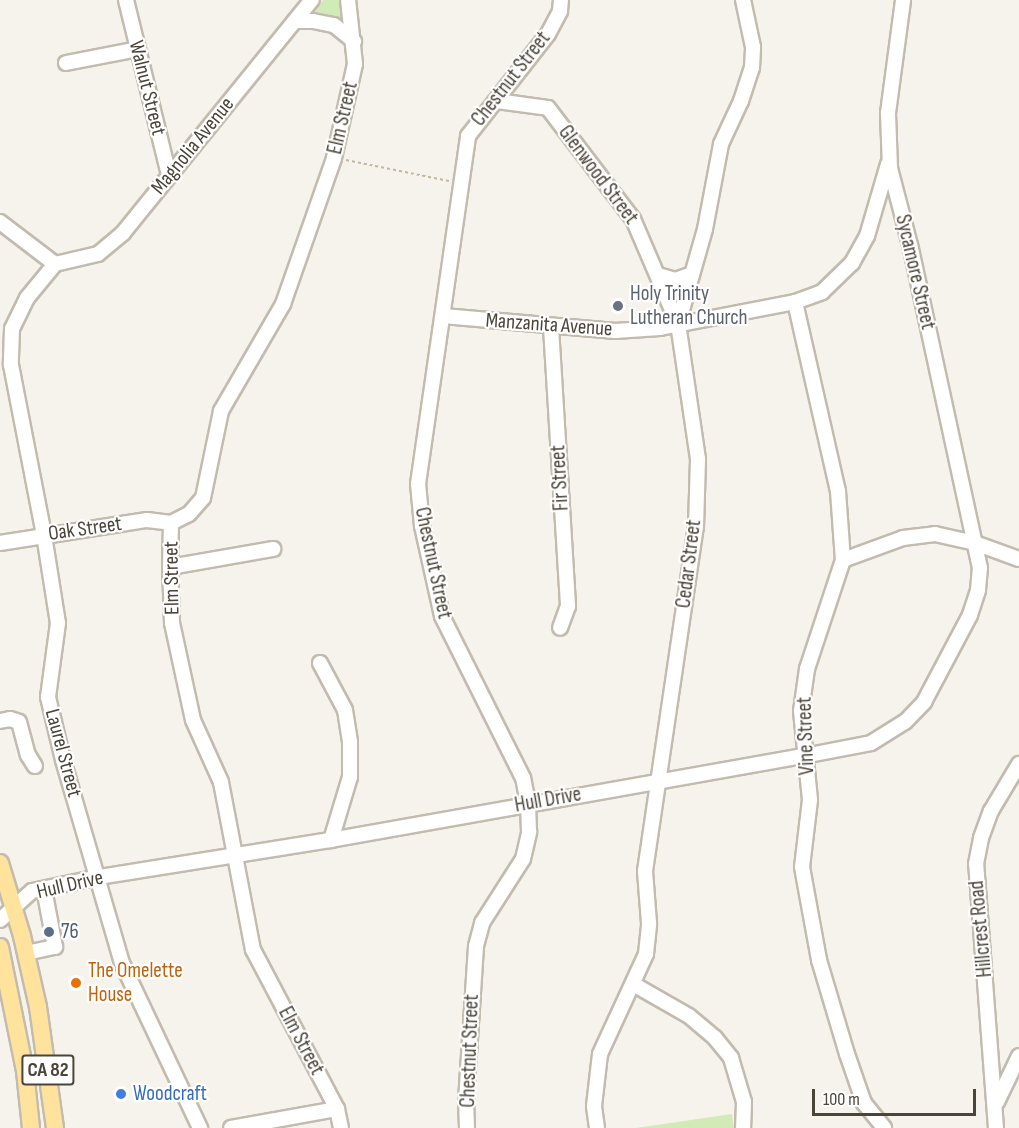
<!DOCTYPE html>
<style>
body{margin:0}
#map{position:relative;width:1019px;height:1128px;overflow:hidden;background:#f6f3ec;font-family:"Sofia Sans Condensed",sans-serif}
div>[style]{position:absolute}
.green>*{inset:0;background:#d2eab5}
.path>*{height:2px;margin-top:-1px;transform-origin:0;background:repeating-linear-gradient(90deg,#c4b79f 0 3px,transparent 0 6px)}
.roads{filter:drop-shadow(2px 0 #c2bbae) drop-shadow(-2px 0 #c2bbae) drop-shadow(0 2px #c2bbae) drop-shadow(0 -2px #c2bbae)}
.minor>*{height:14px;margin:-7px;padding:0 7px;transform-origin:7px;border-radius:7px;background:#fff}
.major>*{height:16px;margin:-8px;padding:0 8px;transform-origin:8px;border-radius:8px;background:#ffe39c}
.dots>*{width:16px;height:16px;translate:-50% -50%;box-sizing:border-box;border:3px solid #fff;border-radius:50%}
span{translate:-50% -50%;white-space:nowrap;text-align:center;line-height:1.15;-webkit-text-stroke:4.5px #fff;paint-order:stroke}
.shield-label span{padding:2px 4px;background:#fff;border:2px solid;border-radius:4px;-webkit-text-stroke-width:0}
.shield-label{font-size:20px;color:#4b4439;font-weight:700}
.street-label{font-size:21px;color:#4b4439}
.worship-label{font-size:21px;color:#5b616d}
.left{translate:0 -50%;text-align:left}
.service-label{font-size:21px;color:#4e5e75}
.food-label{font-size:21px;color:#c56008}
.shop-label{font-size:21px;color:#366cbe}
.scale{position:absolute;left:812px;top:1089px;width:164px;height:27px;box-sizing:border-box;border:3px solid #4b4439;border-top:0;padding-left:8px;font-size:18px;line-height:21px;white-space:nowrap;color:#4b4439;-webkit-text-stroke:4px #fff;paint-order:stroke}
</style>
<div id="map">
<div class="green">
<i style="clip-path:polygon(323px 0,340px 0,343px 24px,314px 14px)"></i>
<i style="clip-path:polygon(732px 1114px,734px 1128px,636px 1128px)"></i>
</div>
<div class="path">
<i style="left:346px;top:160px;width:105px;rotate:11.5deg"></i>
</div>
<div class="roads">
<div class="minor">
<i style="left:126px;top:0;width:180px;rotate:76.2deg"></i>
<i style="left:295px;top:21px;width:18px"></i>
<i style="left:313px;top:21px;width:21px;rotate:11deg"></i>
<i style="left:334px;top:25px;width:26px;rotate:39deg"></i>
<i style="left:66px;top:63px;width:73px;rotate:-11deg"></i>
<i style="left:497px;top:101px;width:51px;rotate:7.8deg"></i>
<i style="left:548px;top:108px;width:140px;rotate:52.6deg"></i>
<i style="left:633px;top:219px;width:114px;rotate:66.8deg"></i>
<i style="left:0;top:222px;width:69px;rotate:37.4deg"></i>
<i style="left:55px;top:264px;width:44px;rotate:129.5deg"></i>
<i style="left:27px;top:298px;width:34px;rotate:116deg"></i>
<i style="left:12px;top:329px;width:36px;rotate:92deg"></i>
<i style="left:11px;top:365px;width:173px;rotate:79deg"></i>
<i style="left:44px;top:535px;width:89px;rotate:81deg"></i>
<i style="left:58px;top:623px;width:75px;rotate:97.7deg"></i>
<i style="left:48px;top:697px;width:65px;rotate:76.6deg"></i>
<i style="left:63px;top:760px;width:211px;rotate:73.8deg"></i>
<i style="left:122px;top:963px;width:183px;rotate:64.7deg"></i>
<i style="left:55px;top:264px;width:44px;rotate:-13.1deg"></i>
<i style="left:98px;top:254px;width:33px;rotate:-40deg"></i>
<i style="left:123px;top:233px;width:300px;rotate:-51deg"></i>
<i style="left:658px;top:275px;width:18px;rotate:16deg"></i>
<i style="left:675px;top:280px;width:18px;rotate:-19deg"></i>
<i style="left:795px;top:302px;width:194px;rotate:77.2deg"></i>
<i style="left:838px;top:491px;width:69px;rotate:85.9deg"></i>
<i style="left:843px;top:560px;width:115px;rotate:108.3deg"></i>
<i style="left:807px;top:669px;width:42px;rotate:98.1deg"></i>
<i style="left:801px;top:711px;width:89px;rotate:84.2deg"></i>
<i style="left:810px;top:800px;width:67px;rotate:96.8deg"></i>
<i style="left:802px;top:867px;width:95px;rotate:79.6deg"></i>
<i style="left:819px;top:960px;width:98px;rotate:73.4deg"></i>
<i style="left:847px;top:1054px;width:52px;rotate:70.9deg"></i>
<i style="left:864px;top:1103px;width:32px;rotate:51deg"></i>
<i style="left:443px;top:316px;width:173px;rotate:5deg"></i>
<i style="left:615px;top:331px;width:45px;rotate:-3.8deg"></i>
<i style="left:660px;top:328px;width:137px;rotate:-10.9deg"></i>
<i style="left:795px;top:302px;width:29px;rotate:-20deg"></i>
<i style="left:822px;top:292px;width:42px;rotate:-44deg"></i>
<i style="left:852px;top:263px;width:31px;rotate:-61deg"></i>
<i style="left:867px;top:236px;width:75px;rotate:-73.7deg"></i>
<i style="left:551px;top:327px;width:280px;rotate:86.5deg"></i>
<i style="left:568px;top:606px;width:23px;rotate:110deg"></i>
<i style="left:0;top:543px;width:149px;rotate:-8.9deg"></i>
<i style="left:147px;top:520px;width:24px;rotate:7deg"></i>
<i style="left:843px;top:560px;width:64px;rotate:-20.1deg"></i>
<i style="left:903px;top:538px;width:32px;rotate:-7deg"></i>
<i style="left:935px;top:534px;width:41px;rotate:12.7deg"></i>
<i style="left:975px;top:543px;width:47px;rotate:20deg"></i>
<i style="left:170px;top:567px;width:105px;rotate:-9.9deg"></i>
<i style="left:320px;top:663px;width:53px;rotate:62deg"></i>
<i style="left:345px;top:710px;width:32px;rotate:81deg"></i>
<i style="left:350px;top:742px;width:35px;rotate:90deg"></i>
<i style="left:350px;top:777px;width:66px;rotate:106.8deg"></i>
<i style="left:0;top:721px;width:10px;rotate:-11deg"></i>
<i style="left:10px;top:719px;width:9px;rotate:18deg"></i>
<i style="left:19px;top:722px;width:34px;rotate:75deg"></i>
<i style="left:28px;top:755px;width:13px;rotate:58deg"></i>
<i style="left:0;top:920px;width:43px;rotate:-42.2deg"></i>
<i style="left:32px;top:891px;width:68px;rotate:-11.8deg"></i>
<i style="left:99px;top:877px;width:235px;rotate:-9.1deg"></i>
<i style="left:331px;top:840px;width:480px;rotate:-10.1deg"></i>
<i style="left:804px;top:756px;width:68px;rotate:-11deg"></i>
<i style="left:871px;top:743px;width:40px;rotate:-32deg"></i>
<i style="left:905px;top:722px;width:28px;rotate:-46deg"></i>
<i style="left:924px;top:702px;width:98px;rotate:-62.1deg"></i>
<i style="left:970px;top:615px;width:26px;rotate:-72deg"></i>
<i style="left:978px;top:590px;width:22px;rotate:-85deg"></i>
<i style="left:980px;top:568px;width:330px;rotate:-102.2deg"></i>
<i style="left:910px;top:245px;width:80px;rotate:-104.6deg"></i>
<i style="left:890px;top:168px;width:55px;rotate:-92.1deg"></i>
<i style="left:888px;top:113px;width:114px;rotate:-82.4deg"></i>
<i style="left:26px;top:953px;width:30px;rotate:-12deg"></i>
<i style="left:55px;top:947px;width:59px;rotate:-100.7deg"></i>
<i style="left:633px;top:984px;width:64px;rotate:29.7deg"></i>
<i style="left:689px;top:1016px;width:34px;rotate:40deg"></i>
<i style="left:715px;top:1038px;width:26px;rotate:51deg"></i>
<i style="left:731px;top:1058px;width:46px;rotate:73.5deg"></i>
<i style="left:744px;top:1102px;width:26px;rotate:92deg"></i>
<i style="left:997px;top:1102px;width:51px;rotate:-64.4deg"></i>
<i style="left:231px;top:1128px;width:108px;rotate:-10.2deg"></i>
<i style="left:341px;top:1128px;width:19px;rotate:-102deg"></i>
<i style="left:337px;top:1109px;width:180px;rotate:-117.8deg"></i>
<i style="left:253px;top:950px;width:171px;rotate:-100.8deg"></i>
<i style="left:221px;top:782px;width:68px;rotate:-114.3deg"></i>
<i style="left:193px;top:720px;width:99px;rotate:-102.2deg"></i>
<i style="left:172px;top:623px;width:56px;rotate:-92deg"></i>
<i style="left:170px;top:567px;width:44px;rotate:-88.7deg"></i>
<i style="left:171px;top:523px;width:20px;rotate:-27deg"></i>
<i style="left:189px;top:514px;width:21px;rotate:-49deg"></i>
<i style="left:203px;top:498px;width:89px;rotate:-78.3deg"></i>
<i style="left:221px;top:411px;width:124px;rotate:-59.9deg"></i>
<i style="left:283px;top:304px;width:155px;rotate:-70.7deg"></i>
<i style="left:334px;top:158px;width:96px;rotate:-77.4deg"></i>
<i style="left:355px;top:64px;width:64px;rotate:-96.2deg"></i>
<i style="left:467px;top:1128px;width:27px;rotate:-92deg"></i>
<i style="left:466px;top:1101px;width:155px;rotate:-86.3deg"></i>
<i style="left:476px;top:946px;width:24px;rotate:-75deg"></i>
<i style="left:482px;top:923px;width:76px;rotate:-57.4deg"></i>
<i style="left:523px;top:859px;width:28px;rotate:-77deg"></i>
<i style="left:529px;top:832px;width:29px;rotate:-92deg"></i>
<i style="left:528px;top:803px;width:25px;rotate:-101deg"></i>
<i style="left:523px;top:778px;width:181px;rotate:-116.6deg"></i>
<i style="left:442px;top:616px;width:92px;rotate:-102.5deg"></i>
<i style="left:422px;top:526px;width:42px;rotate:-95.4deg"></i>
<i style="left:418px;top:484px;width:352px;rotate:-81.8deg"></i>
<i style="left:468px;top:136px;width:130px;rotate:-51.9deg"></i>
<i style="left:548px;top:34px;width:26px;rotate:-62deg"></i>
<i style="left:560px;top:11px;width:11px;rotate:-85deg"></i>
<i style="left:597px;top:1128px;width:22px;rotate:-98deg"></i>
<i style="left:594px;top:1106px;width:52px;rotate:-83.4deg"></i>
<i style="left:600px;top:1054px;width:110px;rotate:-65.3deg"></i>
<i style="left:646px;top:954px;width:31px;rotate:-84deg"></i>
<i style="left:649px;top:923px;width:52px;rotate:-94.4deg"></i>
<i style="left:645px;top:871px;width:348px;rotate:-81.6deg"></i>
<i style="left:696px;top:527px;width:68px;rotate:-88.3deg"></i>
<i style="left:698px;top:459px;width:136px;rotate:-98.4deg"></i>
<i style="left:678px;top:324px;width:99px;rotate:-74.1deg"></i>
<i style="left:705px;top:229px;width:86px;rotate:-79.3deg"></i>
<i style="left:721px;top:144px;width:47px;rotate:-65.1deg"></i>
<i style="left:741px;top:101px;width:35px;rotate:-72deg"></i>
<i style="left:752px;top:68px;width:21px;rotate:-87deg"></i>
<i style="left:753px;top:47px;width:48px;rotate:-102deg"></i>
<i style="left:996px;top:1128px;width:265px;rotate:-94.3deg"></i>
<i style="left:976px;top:864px;width:26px;rotate:-79deg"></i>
<i style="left:981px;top:838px;width:29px;rotate:-70deg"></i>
<i style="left:991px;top:811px;width:55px;rotate:-59.2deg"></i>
</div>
<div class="major">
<i style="left:0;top:863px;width:76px;rotate:73.2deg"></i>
<i style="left:22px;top:936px;width:73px;rotate:77.3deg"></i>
<i style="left:38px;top:1007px;width:122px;rotate:82deg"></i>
<i style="left:0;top:947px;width:126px;rotate:78.6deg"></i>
<i style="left:25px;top:1071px;width:57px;rotate:84deg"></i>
</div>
</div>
<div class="dots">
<i style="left:618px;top:306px;background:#6b7280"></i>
<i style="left:49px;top:932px;background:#5c6f8a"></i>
<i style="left:76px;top:983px;background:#e8710a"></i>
<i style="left:121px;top:1094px;background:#3f7fe0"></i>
</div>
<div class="shield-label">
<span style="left:48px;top:1070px">CA 82</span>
</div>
<div class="street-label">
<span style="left:511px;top:79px;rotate:-52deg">Chestnut Street</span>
<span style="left:147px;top:88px;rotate:76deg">Walnut Street</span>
<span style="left:343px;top:118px;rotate:-77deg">Elm Street</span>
<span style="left:193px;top:146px;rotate:-51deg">Magnolia Avenue</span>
<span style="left:598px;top:175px;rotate:53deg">Glenwood Street</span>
<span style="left:915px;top:272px;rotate:77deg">Sycamore Street</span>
<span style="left:549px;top:325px;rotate:4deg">Manzanita Avenue</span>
<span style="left:560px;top:478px;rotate:-93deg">Fir Street</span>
<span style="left:85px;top:529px;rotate:-8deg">Oak Street</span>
<span style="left:433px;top:563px;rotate:78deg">Chestnut Street</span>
<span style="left:689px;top:564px;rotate:-83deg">Cedar Street</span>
<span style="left:172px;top:578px;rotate:-91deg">Elm Street</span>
<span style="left:806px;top:736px;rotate:-92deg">Vine Street</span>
<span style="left:63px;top:753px;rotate:75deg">Laurel Street</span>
<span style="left:548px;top:800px;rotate:-10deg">Hull Drive</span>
<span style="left:70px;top:885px;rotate:-13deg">Hull Drive</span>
<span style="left:981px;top:929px;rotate:-95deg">Hillcrest Road</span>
<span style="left:301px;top:1041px;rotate:62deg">Elm Street</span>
<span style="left:470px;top:1051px;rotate:-88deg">Chestnut Street</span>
</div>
<div class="worship-label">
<span class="left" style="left:630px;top:306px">Holy Trinity<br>Lutheran Church</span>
</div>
<div class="service-label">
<span class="left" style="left:61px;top:932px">76</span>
</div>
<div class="food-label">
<span class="left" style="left:88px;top:983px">The Omelette<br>House</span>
</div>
<div class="shop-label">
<span class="left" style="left:133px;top:1094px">Woodcraft</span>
</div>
<div class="scale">100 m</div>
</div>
